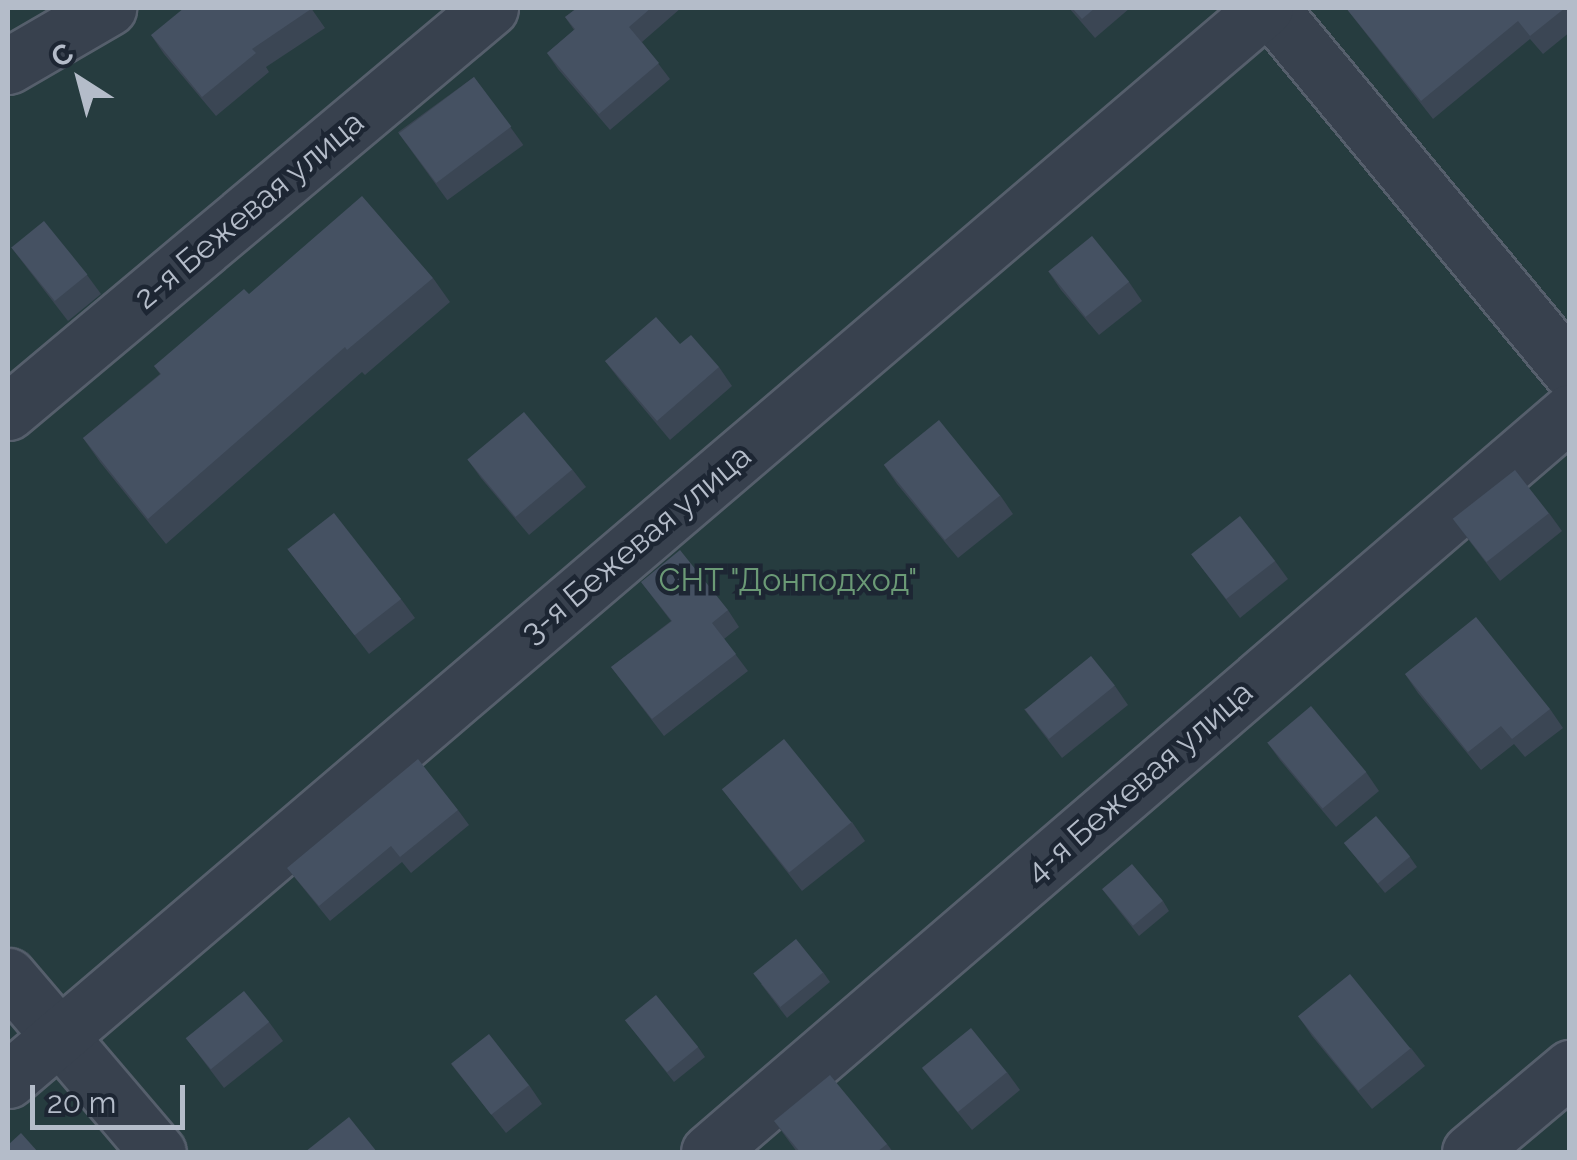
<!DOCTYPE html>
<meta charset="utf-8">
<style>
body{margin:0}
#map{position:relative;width:1577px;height:1160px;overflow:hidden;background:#242f3e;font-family:Raleway,sans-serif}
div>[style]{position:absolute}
.green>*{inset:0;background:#263c3f;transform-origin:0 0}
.roads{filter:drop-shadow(2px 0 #565f6c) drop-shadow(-2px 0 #565f6c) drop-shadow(0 2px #565f6c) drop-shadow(0 -2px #565f6c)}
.minor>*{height:55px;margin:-27.5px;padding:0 27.5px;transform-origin:27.5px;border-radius:27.5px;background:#38414e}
.wall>*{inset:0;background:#3b4654;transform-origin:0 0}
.building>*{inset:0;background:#455162;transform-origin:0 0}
span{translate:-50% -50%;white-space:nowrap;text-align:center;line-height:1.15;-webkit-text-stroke:9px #1d2633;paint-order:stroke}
.street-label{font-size:32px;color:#b4bcc9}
.park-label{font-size:32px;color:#6b9a76}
.frame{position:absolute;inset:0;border:10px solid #b4bcc9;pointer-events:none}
.north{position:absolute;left:30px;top:30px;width:100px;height:100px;-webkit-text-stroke:8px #1d2633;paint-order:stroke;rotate:324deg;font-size:28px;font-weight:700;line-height:40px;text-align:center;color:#b4bcc9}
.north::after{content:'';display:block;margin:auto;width:35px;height:45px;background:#b4bcc9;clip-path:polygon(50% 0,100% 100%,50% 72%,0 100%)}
.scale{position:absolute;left:30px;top:1085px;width:155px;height:45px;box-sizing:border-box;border:5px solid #b4bcc9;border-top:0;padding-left:12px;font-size:30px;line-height:35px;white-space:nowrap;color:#b4bcc9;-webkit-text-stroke:8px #1d2633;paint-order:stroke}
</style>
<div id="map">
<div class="green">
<i style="left:8px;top:8px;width:1561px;height:1144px"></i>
</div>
<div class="roads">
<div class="minor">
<i style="left:1270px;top:8px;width:471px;rotate:50.4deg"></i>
<i style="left:8px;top:66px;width:116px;rotate:-30.1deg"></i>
<i style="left:8px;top:412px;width:629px;rotate:-39.97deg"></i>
<i style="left:8px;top:976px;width:231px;rotate:49.6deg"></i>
<i style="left:8px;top:1080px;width:1652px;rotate:-40.46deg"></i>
<i style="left:709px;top:1152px;width:1135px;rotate:-40.68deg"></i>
<i style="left:1470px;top:1152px;width:131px;rotate:-40deg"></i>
</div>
</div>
<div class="wall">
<i style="clip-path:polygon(311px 8px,325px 28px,266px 67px,269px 72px,216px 116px,164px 54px,151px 35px)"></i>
<i style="clip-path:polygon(577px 8px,681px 8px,642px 42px,670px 79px,610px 130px,558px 69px,547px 53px,574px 30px,565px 17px)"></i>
<i style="clip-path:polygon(1069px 8px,1130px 8px,1095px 38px)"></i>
<i style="clip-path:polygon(1346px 8px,1570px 8px,1570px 32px,1543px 54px,1530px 39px,1433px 119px)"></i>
<i style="left:474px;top:77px;width:84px;height:94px;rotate:54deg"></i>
<i style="clip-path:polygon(11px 247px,87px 275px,101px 294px,68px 321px)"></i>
<i style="clip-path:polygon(1048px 271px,1129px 282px,1142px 301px,1099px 335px,1061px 290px)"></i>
<i style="clip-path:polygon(433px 278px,450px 302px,365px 375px,362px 372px,166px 544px,100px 462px,83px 438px,160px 374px,154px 366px,249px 294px)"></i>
<i style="clip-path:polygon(605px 361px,719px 367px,732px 386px,670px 440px,619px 379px)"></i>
<i style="clip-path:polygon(468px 460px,572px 469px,586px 487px,529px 535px,481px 478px)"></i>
<i style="clip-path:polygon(884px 465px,1000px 495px,1013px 514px,958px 558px,897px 484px)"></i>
<i style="clip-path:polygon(1549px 513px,1562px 531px,1500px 581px,1455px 522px)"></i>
<i style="clip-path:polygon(287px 548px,401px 599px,415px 618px,369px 654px)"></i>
<i style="clip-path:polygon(1192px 555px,1275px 561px,1288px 579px,1240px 618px)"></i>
<i style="clip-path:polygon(641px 582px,728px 610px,739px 627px,724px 639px,748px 671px,664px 736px,611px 667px,671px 621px)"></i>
<i style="clip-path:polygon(1405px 674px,1550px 709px,1563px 728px,1525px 757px,1514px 744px,1481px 770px,1418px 693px)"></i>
<i style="clip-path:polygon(1115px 686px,1128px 705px,1062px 758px,1024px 709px)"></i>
<i style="clip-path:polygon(1267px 742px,1366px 772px,1379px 791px,1336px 827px,1280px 760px)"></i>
<i style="clip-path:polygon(722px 789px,852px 822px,865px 841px,802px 891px)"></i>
<i style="clip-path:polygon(458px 810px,469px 825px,411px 873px,402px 862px,330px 921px,287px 868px)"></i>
<i style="clip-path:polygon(1344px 843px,1410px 857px,1417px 867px,1385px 893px)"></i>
<i style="clip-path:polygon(1102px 889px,1163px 901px,1169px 911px,1139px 936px)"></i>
<i style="clip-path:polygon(823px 972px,830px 982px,787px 1018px,761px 984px)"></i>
<i style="clip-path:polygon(1299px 1017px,1411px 1048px,1425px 1066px,1372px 1109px,1312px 1036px)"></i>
<i style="clip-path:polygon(625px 1020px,698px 1047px,705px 1057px,674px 1082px)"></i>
<i style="clip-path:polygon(269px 1022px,283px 1041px,224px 1088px,186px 1038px)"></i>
<i style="clip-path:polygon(451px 1064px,529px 1085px,542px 1104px,506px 1133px)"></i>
<i style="clip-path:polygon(922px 1068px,1007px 1072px,1020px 1090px,972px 1130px,936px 1086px)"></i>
<i style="clip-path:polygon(774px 1121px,887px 1144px,893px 1152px,797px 1152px)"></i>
</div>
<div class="building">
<i style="clip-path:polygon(184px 8px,311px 8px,311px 9px,252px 49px,256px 53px,202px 97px,151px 35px)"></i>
<i style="clip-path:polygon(577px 8px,651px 8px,629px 27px,659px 63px,599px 114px,547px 53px,575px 29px,565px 17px)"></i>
<i style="clip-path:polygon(1072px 8px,1095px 8px,1082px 19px)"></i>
<i style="clip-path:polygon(1346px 8px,1565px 8px,1530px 36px,1518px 21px,1421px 101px)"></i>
<i style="left:474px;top:77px;width:62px;height:94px;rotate:53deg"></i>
<i style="clip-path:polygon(362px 196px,433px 278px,347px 350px,345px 347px,148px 519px,83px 438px,161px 374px,154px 366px,244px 289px,249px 294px)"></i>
<i style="left:44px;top:221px;width:69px;height:42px;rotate:51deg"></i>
<i style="left:1092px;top:236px;width:59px;height:56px;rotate:51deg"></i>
<i style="clip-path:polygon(656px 317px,680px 344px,691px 335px,719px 367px,657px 421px,605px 361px)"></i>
<i style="left:524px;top:412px;width:75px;height:74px;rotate:50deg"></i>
<i style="left:939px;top:420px;width:97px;height:71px;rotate:51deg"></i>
<i style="left:1515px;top:470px;width:55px;height:79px;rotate:52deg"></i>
<i style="left:334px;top:513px;width:109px;height:59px;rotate:52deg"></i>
<i style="left:1240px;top:516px;width:57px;height:62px;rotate:52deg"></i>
<i style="clip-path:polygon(680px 550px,728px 610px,712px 623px,736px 654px,652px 719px,611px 667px,672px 621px,641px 582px)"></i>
<i style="clip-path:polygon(1476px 617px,1550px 709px,1512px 739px,1501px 726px,1468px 752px,1405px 674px)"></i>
<i style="left:1091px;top:656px;width:38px;height:85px;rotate:51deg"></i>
<i style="left:1311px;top:706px;width:86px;height:57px;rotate:50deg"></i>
<i style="left:784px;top:739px;width:107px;height:80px;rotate:51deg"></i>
<i style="clip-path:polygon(418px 759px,458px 810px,400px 857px,391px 846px,319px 906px,287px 868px)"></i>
<i style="left:1376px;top:816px;width:53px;height:42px;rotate:50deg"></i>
<i style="left:1132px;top:864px;width:48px;height:39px;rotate:50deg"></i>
<i style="left:796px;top:939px;width:43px;height:55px;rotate:51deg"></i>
<i style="left:1350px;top:974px;width:96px;height:67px;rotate:51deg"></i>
<i style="left:244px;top:991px;width:40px;height:75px;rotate:51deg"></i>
<i style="left:656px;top:995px;width:67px;height:40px;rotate:51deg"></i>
<i style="left:971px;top:1028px;width:57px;height:63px;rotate:51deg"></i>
<i style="left:489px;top:1034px;width:65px;height:48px;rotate:52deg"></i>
<i style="clip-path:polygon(830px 1075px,887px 1144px,877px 1152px,800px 1152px,774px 1121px)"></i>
<i style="clip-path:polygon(349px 1117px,377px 1152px,305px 1152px)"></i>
<i style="clip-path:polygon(21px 1133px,38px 1152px,8px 1152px,8px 1145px)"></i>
</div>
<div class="street-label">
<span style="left:249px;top:210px;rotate:-40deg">2-я Бежевая улица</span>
<span style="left:636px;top:544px;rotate:-40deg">3-я Бежевая улица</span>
<span style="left:1139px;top:782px;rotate:-41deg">4-я Бежевая улица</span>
</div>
<div class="park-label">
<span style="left:788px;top:580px">СНТ "Донподход"</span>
</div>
<div class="frame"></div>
<div class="north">С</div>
<div class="scale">20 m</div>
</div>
